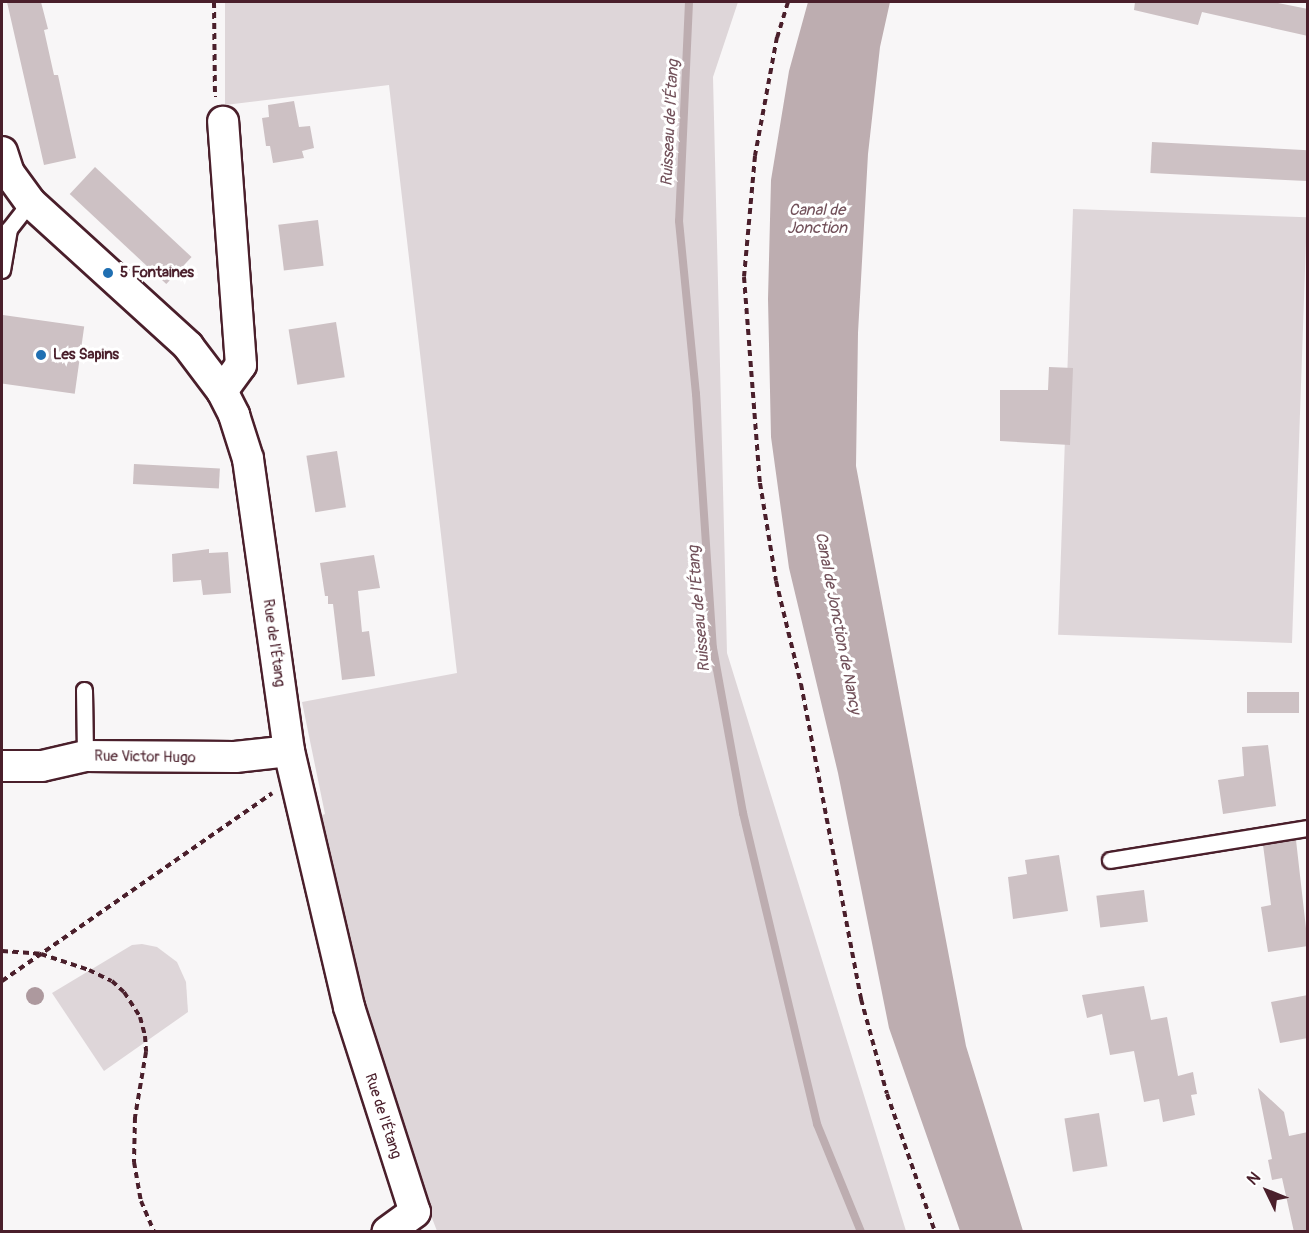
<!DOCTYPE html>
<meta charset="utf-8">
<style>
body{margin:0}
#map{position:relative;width:1309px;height:1233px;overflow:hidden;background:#f8f6f7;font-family:Pangolin,sans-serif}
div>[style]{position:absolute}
.green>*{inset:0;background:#ded6d9;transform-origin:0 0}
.water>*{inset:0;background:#bdadb0}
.stream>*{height:8px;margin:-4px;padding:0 4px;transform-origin:4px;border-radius:4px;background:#bdadb0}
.building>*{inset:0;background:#cdc1c4;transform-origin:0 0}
.path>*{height:4px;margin-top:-2px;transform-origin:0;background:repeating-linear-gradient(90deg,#4a1f2b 0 6px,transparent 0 10.5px)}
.roads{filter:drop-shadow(2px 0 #4a1f2b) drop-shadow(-2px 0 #4a1f2b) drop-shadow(0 2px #4a1f2b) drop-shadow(0 -2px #4a1f2b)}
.service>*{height:15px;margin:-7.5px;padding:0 7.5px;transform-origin:7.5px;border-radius:7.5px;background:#fff}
.minor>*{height:30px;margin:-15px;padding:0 15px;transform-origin:15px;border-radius:15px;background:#fff}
.trees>*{width:18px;height:18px;margin:-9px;border-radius:50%;background:#ad999e}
.dots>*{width:16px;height:16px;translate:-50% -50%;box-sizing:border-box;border:3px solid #fff;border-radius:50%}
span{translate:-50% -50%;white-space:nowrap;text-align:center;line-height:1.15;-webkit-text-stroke:6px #fff;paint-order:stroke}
.poi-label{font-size:15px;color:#4a1f2b;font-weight:700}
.left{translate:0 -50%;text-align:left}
.street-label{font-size:15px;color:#4a1f2b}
.water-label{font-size:16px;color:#72515a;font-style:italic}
.frame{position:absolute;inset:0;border:3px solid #4a1f2b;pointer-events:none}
.north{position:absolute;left:1237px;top:1161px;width:60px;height:60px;-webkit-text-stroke:4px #fff;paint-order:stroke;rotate:313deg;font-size:16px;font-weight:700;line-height:24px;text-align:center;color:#4a1f2b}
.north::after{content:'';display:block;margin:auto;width:21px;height:27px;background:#4a1f2b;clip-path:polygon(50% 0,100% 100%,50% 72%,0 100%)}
</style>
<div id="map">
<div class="green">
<i style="clip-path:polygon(225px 2px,738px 2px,713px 77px,727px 653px,906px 1231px,437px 1231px,416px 1177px,349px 964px,317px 817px,325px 814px,302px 702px,457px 673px,389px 85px,225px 105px)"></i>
<i style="left:1073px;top:209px;width:234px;height:426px;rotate:2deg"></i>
<i style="clip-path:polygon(142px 944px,157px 947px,177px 962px,186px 982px,188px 1012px,104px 1071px,52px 993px,132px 945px)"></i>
</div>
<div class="water">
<i style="clip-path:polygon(808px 2px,890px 2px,880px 47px,868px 154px,858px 333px,856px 466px,966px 1046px,1023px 1231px,960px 1231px,889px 1028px,838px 773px,789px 568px,771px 437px,768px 299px,771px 180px,789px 71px)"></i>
</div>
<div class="stream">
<i style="left:689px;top:2px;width:219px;rotate:92.6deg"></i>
<i style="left:679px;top:221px;width:174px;rotate:84.4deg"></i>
<i style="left:696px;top:394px;width:255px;rotate:86.2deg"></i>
<i style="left:713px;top:648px;width:168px;rotate:79.7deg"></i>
<i style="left:743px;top:813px;width:320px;rotate:76.6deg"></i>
<i style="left:817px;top:1124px;width:117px;rotate:67.8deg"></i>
</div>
<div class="building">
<i style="clip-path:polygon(7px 2px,41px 2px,48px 29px,44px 30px,54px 75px,58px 75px,76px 158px,44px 165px)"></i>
<i style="clip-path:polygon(1135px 2px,1273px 2px,1308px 9px,1308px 36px,1202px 12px,1198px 25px,1134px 10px)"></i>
<i style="clip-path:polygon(294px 101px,299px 127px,310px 126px,314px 148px,302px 151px,304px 158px,273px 163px,270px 146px,266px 146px,262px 118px,269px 117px,268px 105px)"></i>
<i style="left:1152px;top:142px;width:156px;height:31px;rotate:3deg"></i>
<i style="left:95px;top:167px;width:132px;height:37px;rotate:43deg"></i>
<i style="left:318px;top:220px;width:46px;height:40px;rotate:83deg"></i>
<i style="left:3px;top:315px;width:82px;height:68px;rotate:8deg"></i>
<i style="left:336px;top:322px;width:56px;height:48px;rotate:81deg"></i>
<i style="clip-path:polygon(1049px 367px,1073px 368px,1070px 445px,1000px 441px,1000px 390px,1048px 390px)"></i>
<i style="left:337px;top:451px;width:57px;height:31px;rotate:81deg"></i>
<i style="left:134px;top:464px;width:86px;height:20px;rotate:3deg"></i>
<i style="clip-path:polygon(209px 549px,209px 553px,228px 552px,231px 593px,203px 595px,201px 580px,173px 582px,172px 554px)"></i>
<i style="clip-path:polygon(374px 555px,380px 588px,358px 591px,362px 632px,369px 631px,375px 676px,342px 680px,333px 604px,328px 604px,328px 596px,325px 596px,320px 563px)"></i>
<i style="left:1299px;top:692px;width:21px;height:52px;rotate:90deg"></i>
<i style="clip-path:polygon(1268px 745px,1276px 806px,1223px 814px,1218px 780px,1244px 776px,1242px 747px)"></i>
<i style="clip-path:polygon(1296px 840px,1308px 946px,1268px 952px,1261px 907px,1271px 905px,1263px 845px)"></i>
<i style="clip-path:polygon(1059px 855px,1068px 911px,1013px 919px,1008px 877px,1027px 874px,1025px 860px)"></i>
<i style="left:1144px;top:890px;width:32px;height:48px;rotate:83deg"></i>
<i style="clip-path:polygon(1144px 986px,1151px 1020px,1167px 1017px,1178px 1076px,1193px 1072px,1197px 1094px,1191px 1095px,1195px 1115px,1163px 1122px,1159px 1099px,1144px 1102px,1134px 1051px,1110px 1055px,1102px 1014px,1087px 1018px,1082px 995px)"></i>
<i style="clip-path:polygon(1308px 995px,1308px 1038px,1280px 1043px,1271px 1002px)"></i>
<i style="clip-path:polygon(1258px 1088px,1284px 1112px,1289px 1136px,1308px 1132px,1308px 1232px,1294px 1232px,1282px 1178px,1272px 1180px,1268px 1160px,1272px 1159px)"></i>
<i style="left:1099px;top:1113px;width:54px;height:35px;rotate:81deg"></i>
</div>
<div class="path">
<i style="left:214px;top:2px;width:95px;rotate:89.4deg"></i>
<i style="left:788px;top:2px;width:37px;rotate:107deg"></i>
<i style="left:777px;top:37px;width:121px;rotate:100.5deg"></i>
<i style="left:755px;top:156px;width:121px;rotate:95.2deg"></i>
<i style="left:744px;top:277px;width:207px;rotate:85.6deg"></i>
<i style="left:760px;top:483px;width:99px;rotate:80.7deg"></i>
<i style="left:776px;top:581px;width:106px;rotate:76.4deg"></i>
<i style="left:801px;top:684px;width:321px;rotate:79.2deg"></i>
<i style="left:861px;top:999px;width:98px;rotate:74.7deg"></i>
<i style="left:887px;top:1094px;width:146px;rotate:70.8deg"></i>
<i style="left:2px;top:951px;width:39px;rotate:4deg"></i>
<i style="left:41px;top:954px;width:51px;rotate:18.4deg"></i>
<i style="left:89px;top:970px;width:25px;rotate:26deg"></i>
<i style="left:112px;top:981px;width:16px;rotate:43deg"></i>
<i style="left:124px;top:992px;width:30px;rotate:57deg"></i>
<i style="left:140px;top:1017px;width:20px;rotate:75deg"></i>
<i style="left:145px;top:1036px;width:16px;rotate:86deg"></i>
<i style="left:146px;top:1052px;width:66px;rotate:99.6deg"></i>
<i style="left:135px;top:1117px;width:45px;rotate:91.3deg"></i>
<i style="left:134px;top:1162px;width:40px;rotate:80deg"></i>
<i style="left:141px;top:1201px;width:34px;rotate:67deg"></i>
<i style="left:2px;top:981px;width:329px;rotate:-34.8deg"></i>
</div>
<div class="roads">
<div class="service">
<i style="left:2px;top:270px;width:42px;rotate:-80.3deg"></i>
<i style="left:9px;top:229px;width:34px;rotate:-52deg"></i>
<i style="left:84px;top:690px;width:66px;rotate:89.1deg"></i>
<i style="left:1110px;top:860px;width:201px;rotate:-9.2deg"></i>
</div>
<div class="minor">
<i style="left:2px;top:152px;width:22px;rotate:72deg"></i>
<i style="left:9px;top:173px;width:36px;rotate:54deg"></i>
<i style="left:30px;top:202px;width:214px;rotate:42.3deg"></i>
<i style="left:188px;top:346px;width:56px;rotate:52.9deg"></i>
<i style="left:222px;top:391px;width:27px;rotate:63deg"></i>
<i style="left:234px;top:415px;width:46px;rotate:72.3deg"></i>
<i style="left:248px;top:459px;width:295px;rotate:82deg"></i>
<i style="left:289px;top:751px;width:263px;rotate:76.8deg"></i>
<i style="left:349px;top:1007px;width:215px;rotate:72.2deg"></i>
<i style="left:415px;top:1212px;width:34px;rotate:144deg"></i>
<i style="left:222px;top:391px;width:32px;rotate:-54deg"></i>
<i style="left:241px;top:365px;width:244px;rotate:-94.2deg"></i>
<i style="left:2px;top:766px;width:40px"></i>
<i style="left:42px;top:766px;width:44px;rotate:-13.1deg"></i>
<i style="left:85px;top:756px;width:150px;rotate:0.4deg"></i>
<i style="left:235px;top:757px;width:54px;rotate:-6.3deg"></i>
</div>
</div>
<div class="trees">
<i style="left:35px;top:996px"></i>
</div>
<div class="dots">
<i style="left:108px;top:273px;background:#1f6fb2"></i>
<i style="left:41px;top:355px;background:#1f6fb2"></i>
</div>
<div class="poi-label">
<span class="left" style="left:120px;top:273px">5 Fontaines</span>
<span class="left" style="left:53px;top:355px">Les Sapins</span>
</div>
<div class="street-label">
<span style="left:274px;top:643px;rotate:82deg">Rue de l'Étang</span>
<span style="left:145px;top:757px;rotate:1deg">Rue Victor Hugo</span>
<span style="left:383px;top:1116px;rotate:72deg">Rue de l'Étang</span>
</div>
<div class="water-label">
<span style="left:670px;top:123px;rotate:-87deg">Ruisseau de l'Étang</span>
<span style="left:817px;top:219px">Canal de<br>Jonction</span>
<span style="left:699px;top:609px;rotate:-95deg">Ruisseau de l'Étang</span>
<span style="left:838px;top:623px;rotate:79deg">Canal de Jonction de Nancy</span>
</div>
<div class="frame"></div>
<div class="north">N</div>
</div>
